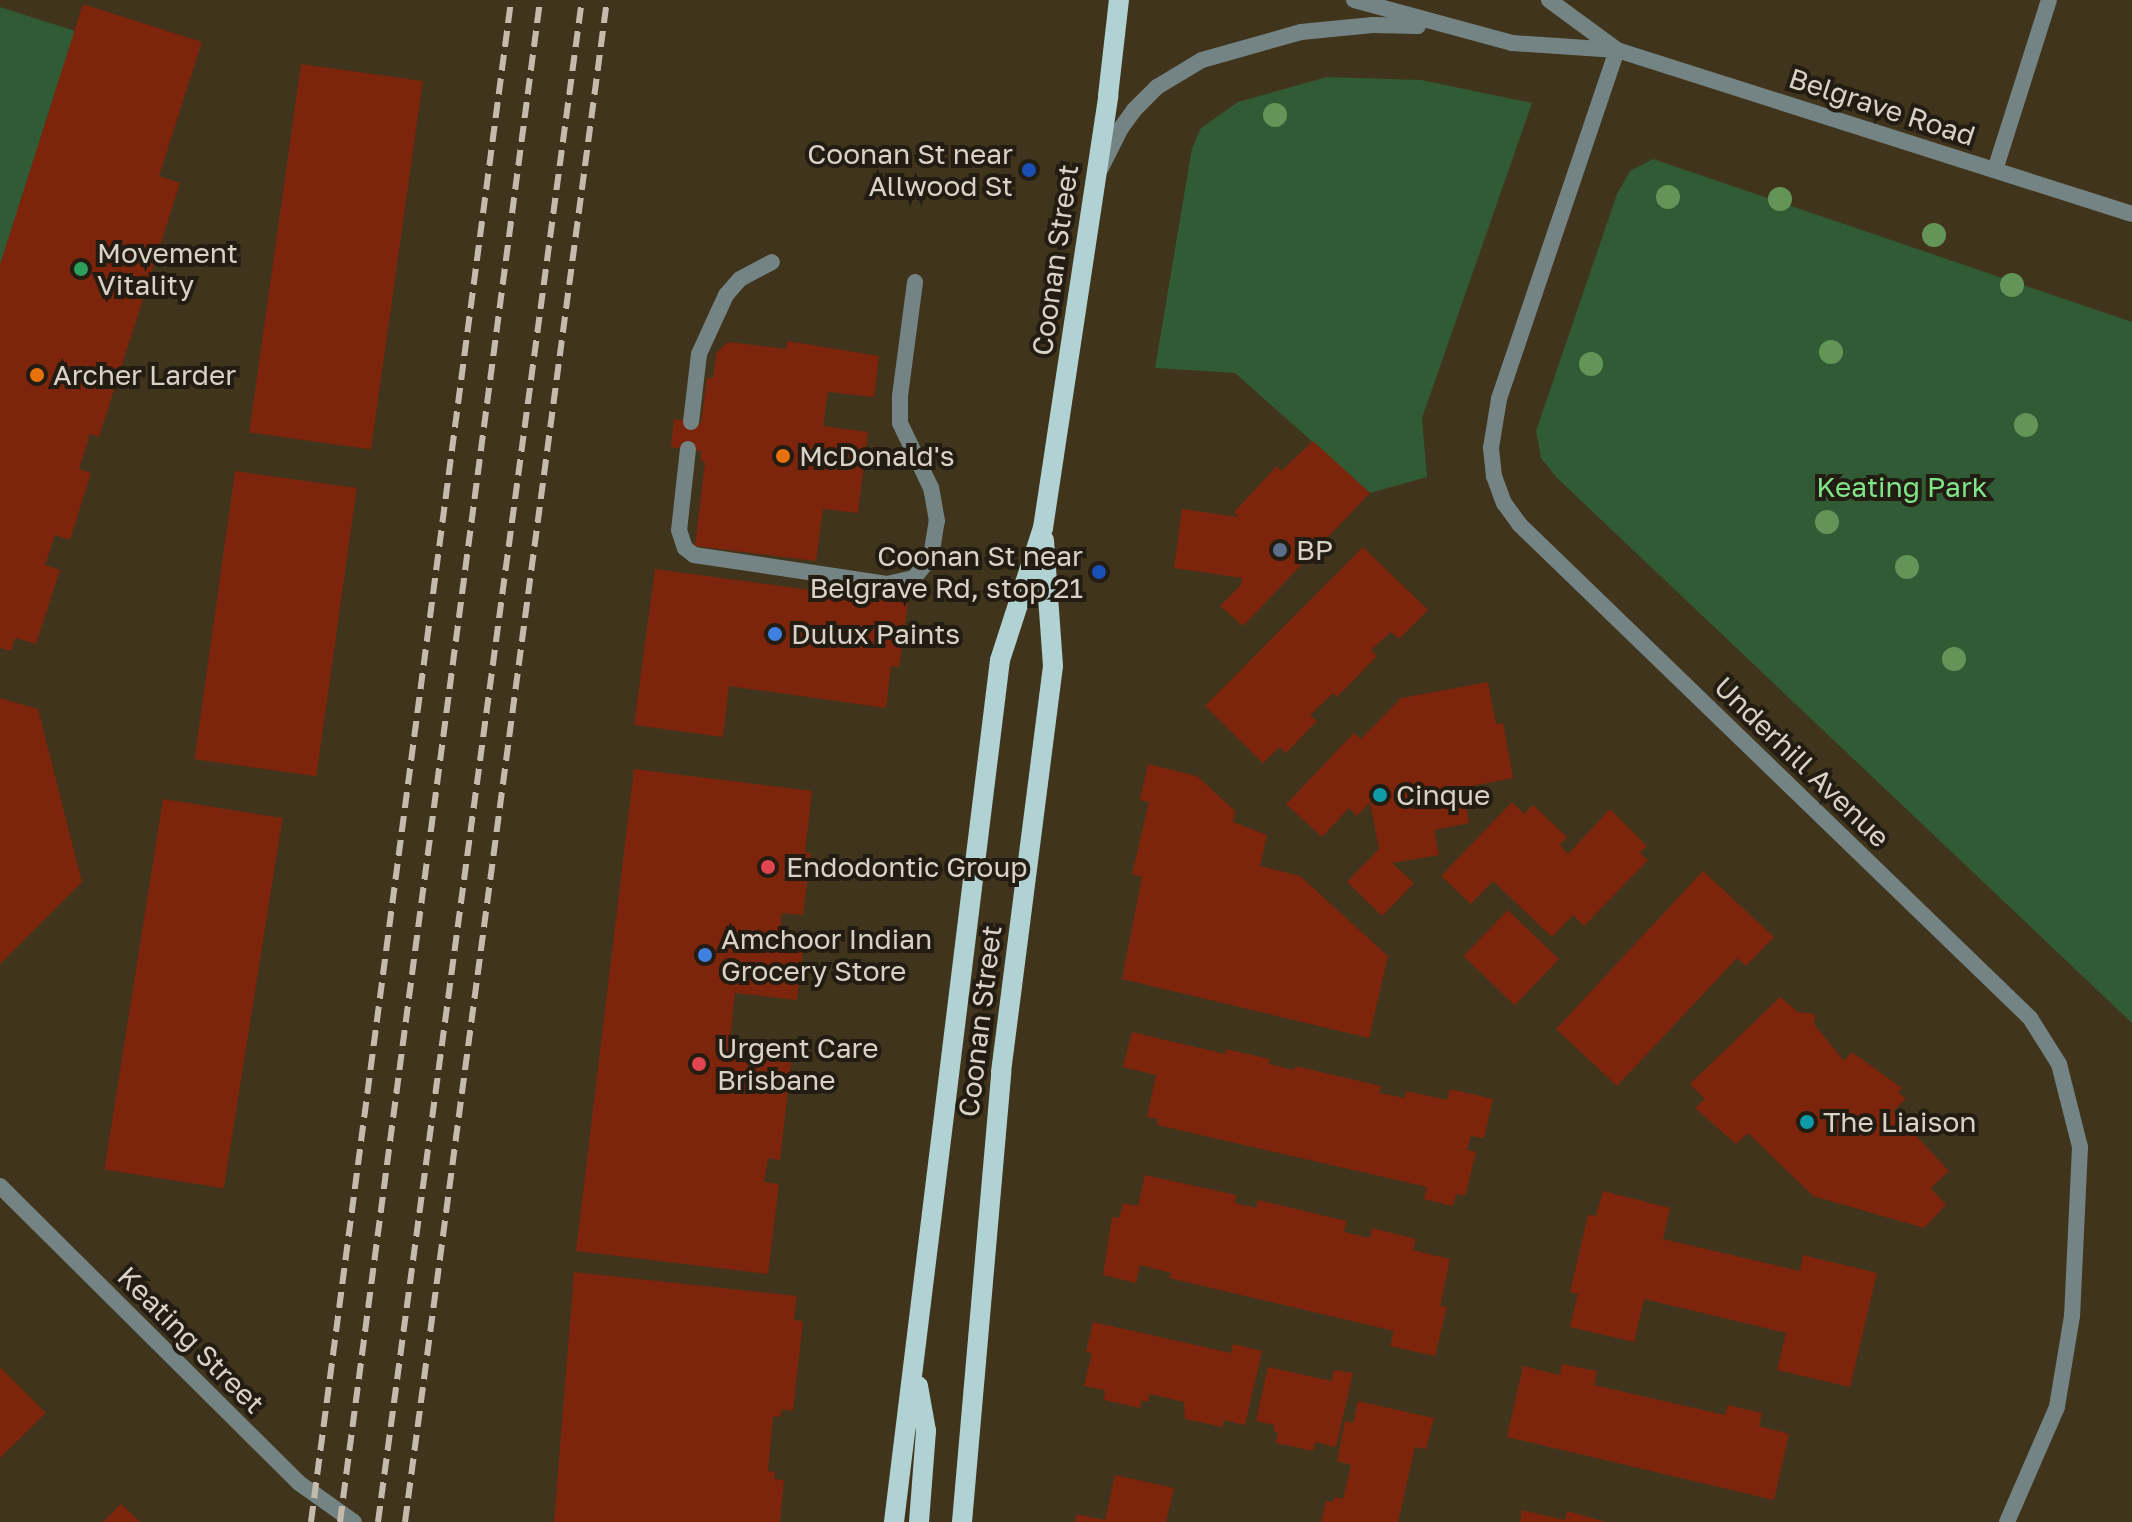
<!DOCTYPE html>
<style>
body{margin:0}
#map{position:relative;width:2132px;height:1522px;overflow:hidden;background:#40341c;font-family:"Golos Text",sans-serif}
div>[style]{position:absolute}
.green>*{inset:0;background:#315b35}
.building>*{inset:0;background:#7c250c;transform-origin:0 0}
.lane>*{height:16px;margin:-8px;padding:0 8px;transform-origin:8px;border-radius:8px;background:#748484}
.street>*{height:16px;margin:-8px;padding:0 8px;transform-origin:8px;border-radius:8px;background:#748484}
.primary>*{height:20px;margin:-10px;padding:0 10px;transform-origin:10px;border-radius:10px;background:#b1d2d3}
.rail>*{height:6px;margin-top:-3px;transform-origin:0;background:repeating-linear-gradient(90deg,#c4bbac 0 16px,transparent 0 24px)}
.trees>*{width:24px;height:24px;margin:-12px;border-radius:50%;background:#639558}
.dots>*{width:22px;height:22px;translate:-50% -50%;box-sizing:border-box;border:4px solid #221c12;border-radius:50%}
span{translate:-50% -50%;white-space:nowrap;text-align:center;line-height:1.15;-webkit-text-stroke:8px #221c12;paint-order:stroke}
.street-label{font-size:28px;color:#dad2c4}
.poi-label{font-size:28px;color:#dad2c4}
.right{translate:-100% -50%;text-align:right}
.left{translate:0 -50%;text-align:left}
.park-label{font-size:28px;color:#80e489}
</style>
<div id="map">
<div class="green">
<i style="clip-path:polygon(0 7px,75px 31px,0 265px)"></i>
<i style="clip-path:polygon(1327px 77px,1421px 80px,1532px 103px,1422px 418px,1427px 477px,1370px 493px,1235px 373px,1155px 368px,1192px 148px,1201px 128px,1238px 102px)"></i>
<i style="clip-path:polygon(1653px 159px,2132px 322px,2132px 1023px,1556px 477px,1541px 458px,1536px 431px,1617px 194px,1630px 171px)"></i>
</div>
<div class="building">
<i style="clip-path:polygon(83px 4px,202px 42px,159px 176px,180px 183px,99px 437px,90px 434px,79px 469px,91px 473px,70px 540px,55px 535px,45px 565px,60px 570px,36px 644px,15px 638px,11px 651px,0 648px,0 265px)"></i>
<i style="left:301px;top:64px;width:123px;height:372px;rotate:8deg"></i>
<i style="clip-path:polygon(787px 341px,879px 356px,874px 397px,828px 392px,823px 426px,868px 432px,858px 513px,823px 509px,816px 561px,695px 546px,705px 462px,701px 461px,701px 451px,671px 447px,674px 419px,701px 423px,707px 378px,713px 378px,716px 353px,728px 342px,786px 349px)"></i>
<i style="clip-path:polygon(1313px 441px,1370px 493px,1243px 626px,1220px 606px,1241px 585px,1242px 578px,1174px 568px,1182px 509px,1239px 517px,1234px 512px,1277px 466px,1281px 471px)"></i>
<i style="left:235px;top:471px;width:123px;height:291px;rotate:8deg"></i>
<i style="clip-path:polygon(1363px 547px,1428px 610px,1399px 639px,1391px 632px,1371px 650px,1377px 656px,1337px 697px,1333px 693px,1310px 715px,1317px 721px,1286px 753px,1280px 747px,1263px 763px,1205px 706px)"></i>
<i style="clip-path:polygon(655px 569px,908px 603px,899px 667px,891px 666px,886px 708px,729px 686px,723px 737px,634px 725px)"></i>
<i style="clip-path:polygon(1488px 682px,1496px 724px,1503px 723px,1513px 778px,1463px 788px,1469px 823px,1434px 830px,1439px 855px,1392px 863px,1414px 883px,1382px 916px,1347px 882px,1379px 849px,1370px 802px,1357px 816px,1349px 808px,1322px 837px,1286px 804px,1354px 733px,1361px 739px,1401px 698px)"></i>
<i style="clip-path:polygon(0 698px,38px 709px,82px 882px,0 964px)"></i>
<i style="clip-path:polygon(1148px 764px,1197px 776px,1235px 811px,1233px 822px,1267px 835px,1260px 866px,1300px 876px,1388px 956px,1369px 1038px,1122px 979px,1142px 877px,1132px 874px,1149px 802px,1140px 800px)"></i>
<i style="clip-path:polygon(634px 769px,812px 791px,805px 852px,811px 853px,803px 915px,782px 913px,780px 932px,805px 935px,797px 1000px,735px 993px,730px 1039px,793px 1047px,780px 1160px,768px 1158px,764px 1182px,779px 1184px,768px 1274px,576px 1251px)"></i>
<i style="left:163px;top:799px;width:121px;height:375px;rotate:9deg"></i>
<i style="clip-path:polygon(1512px 802px,1524px 814px,1533px 805px,1567px 837px,1560px 845px,1568px 854px,1610px 809px,1647px 846px,1640px 853px,1648px 860px,1584px 926px,1573px 915px,1552px 937px,1493px 881px,1471px 904px,1441px 876px)"></i>
<i style="clip-path:polygon(1703px 871px,1774px 937px,1746px 966px,1737px 958px,1617px 1086px,1556px 1029px)"></i>
<i style="left:1508px;top:910px;width:71px;height:64px;rotate:44deg"></i>
<i style="clip-path:polygon(1780px 997px,1798px 1012px,1815px 1014px,1814px 1024px,1844px 1061px,1852px 1052px,1902px 1088px,1898px 1092px,1906px 1099px,1893px 1111px,1949px 1171px,1931px 1188px,1946px 1205px,1924px 1228px,1813px 1196px,1748px 1133px,1736px 1144px,1695px 1108px,1705px 1099px,1690px 1084px)"></i>
<i style="clip-path:polygon(1132px 1032px,1225px 1054px,1226px 1049px,1270px 1059px,1269px 1064px,1294px 1070px,1295px 1066px,1381px 1086px,1379px 1093px,1405px 1098px,1406px 1091px,1447px 1100px,1450px 1089px,1493px 1099px,1484px 1138px,1471px 1136px,1467px 1150px,1476px 1152px,1465px 1196px,1456px 1194px,1453px 1206px,1424px 1199px,1427px 1187px,1157px 1125px,1158px 1119px,1147px 1117px,1156px 1075px,1123px 1067px)"></i>
<i style="clip-path:polygon(1145px 1175px,1236px 1195px,1235px 1203px,1256px 1208px,1258px 1200px,1347px 1221px,1344px 1232px,1370px 1238px,1372px 1228px,1416px 1239px,1413px 1250px,1450px 1259px,1440px 1306px,1447px 1307px,1435px 1356px,1390px 1346px,1394px 1331px,1169px 1278px,1171px 1273px,1140px 1265px,1136px 1283px,1103px 1275px,1112px 1217px,1119px 1218px,1123px 1203px,1138px 1206px)"></i>
<i style="clip-path:polygon(1603px 1191px,1670px 1208px,1663px 1239px,1800px 1271px,1803px 1255px,1877px 1273px,1850px 1387px,1777px 1370px,1786px 1333px,1644px 1299px,1634px 1342px,1570px 1327px,1578px 1294px,1570px 1292px,1588px 1215px,1596px 1216px)"></i>
<i style="clip-path:polygon(574px 1272px,797px 1296px,794px 1320px,803px 1321px,793px 1411px,782px 1409px,781px 1417px,773px 1416px,768px 1471px,775px 1472px,774px 1479px,784px 1480px,780px 1522px,554px 1522px)"></i>
<i style="clip-path:polygon(1093px 1322px,1231px 1353px,1233px 1344px,1262px 1351px,1245px 1425px,1224px 1420px,1222px 1427px,1185px 1419px,1184px 1402px,1150px 1394px,1148px 1402px,1142px 1400px,1140px 1408px,1104px 1400px,1105px 1390px,1084px 1386px,1092px 1353px,1086px 1352px)"></i>
<i style="clip-path:polygon(1562px 1364px,1597px 1371px,1594px 1385px,1725px 1415px,1728px 1405px,1762px 1413px,1759px 1426px,1789px 1434px,1774px 1500px,1507px 1437px,1523px 1366px,1560px 1375px)"></i>
<i style="clip-path:polygon(0 1367px,46px 1413px,0 1458px)"></i>
<i style="clip-path:polygon(1268px 1367px,1332px 1381px,1334px 1370px,1353px 1373px,1336px 1447px,1315px 1442px,1313px 1451px,1276px 1443px,1278px 1433px,1274px 1431px,1274px 1425px,1256px 1421px)"></i>
<i style="clip-path:polygon(1358px 1401px,1434px 1418px,1426px 1449px,1415px 1447px,1398px 1522px,1321px 1522px,1326px 1501px,1333px 1502px,1335px 1497px,1343px 1499px,1351px 1465px,1337px 1461px,1345px 1421px,1353px 1423px)"></i>
<i style="clip-path:polygon(1115px 1475px,1174px 1488px,1166px 1522px,1075px 1522px,1077px 1514px,1105px 1520px)"></i>
<i style="clip-path:polygon(121px 1504px,140px 1522px,103px 1522px)"></i>
<i style="clip-path:polygon(1522px 1510px,1565px 1520px,1567px 1511px,1606px 1522px,1520px 1522px)"></i>
</div>
<div class="lane">
<i style="left:691px;top:422px;width:68px;rotate:-83.3deg"></i>
<i style="left:699px;top:354px;width:65px;rotate:-65.4deg"></i>
<i style="left:726px;top:295px;width:21px;rotate:-49deg"></i>
<i style="left:740px;top:279px;width:36px;rotate:-28deg"></i>
<i style="left:688px;top:449px;width:81px;rotate:96.3deg"></i>
<i style="left:679px;top:530px;width:19px;rotate:72deg"></i>
<i style="left:685px;top:548px;width:11px;rotate:38deg"></i>
<i style="left:694px;top:555px;width:195px;rotate:8.5deg"></i>
<i style="left:887px;top:584px;width:28px;rotate:-13deg"></i>
<i style="left:914px;top:578px;width:27px;rotate:-51deg"></i>
<i style="left:931px;top:557px;width:36px;rotate:-81deg"></i>
<i style="left:937px;top:521px;width:34px;rotate:-100deg"></i>
<i style="left:931px;top:488px;width:72px;rotate:-115.5deg"></i>
<i style="left:900px;top:423px;width:27px;rotate:-90deg"></i>
<i style="left:900px;top:396px;width:115px;rotate:-82.5deg"></i>
</div>
<div class="street">
<i style="left:1354px;top:0;width:164px;rotate:15.2deg"></i>
<i style="left:1512px;top:43px;width:105px;rotate:3.8deg"></i>
<i style="left:1617px;top:50px;width:540px;rotate:17.66deg"></i>
<i style="left:1549px;top:0;width:84px;rotate:36.3deg"></i>
<i style="left:1617px;top:50px;width:368px;rotate:108.7deg"></i>
<i style="left:1499px;top:399px;width:50px;rotate:99.3deg"></i>
<i style="left:1491px;top:448px;width:28px;rotate:84deg"></i>
<i style="left:1494px;top:476px;width:29px;rotate:70deg"></i>
<i style="left:1504px;top:503px;width:26px;rotate:54deg"></i>
<i style="left:1519px;top:524px;width:711px;rotate:44.03deg"></i>
<i style="left:2030px;top:1018px;width:54px;rotate:57.8deg"></i>
<i style="left:2059px;top:1064px;width:86px;rotate:75.8deg"></i>
<i style="left:2080px;top:1147px;width:169px;rotate:92.7deg"></i>
<i style="left:2072px;top:1316px;width:92px;rotate:99.4deg"></i>
<i style="left:2057px;top:1407px;width:125px;rotate:113.5deg"></i>
<i style="left:1101px;top:168px;width:45px;rotate:-63.4deg"></i>
<i style="left:1121px;top:128px;width:22px;rotate:-54deg"></i>
<i style="left:1134px;top:110px;width:33px;rotate:-45deg"></i>
<i style="left:1157px;top:87px;width:52px;rotate:-31deg"></i>
<i style="left:1202px;top:60px;width:103px;rotate:-15.8deg"></i>
<i style="left:1301px;top:32px;width:72px;rotate:-5.6deg"></i>
<i style="left:1373px;top:25px;width:45px;rotate:1.3deg"></i>
<i style="left:1995px;top:170px;width:178px;rotate:-72.4deg"></i>
<i style="left:0;top:1186px;width:421px;rotate:44.8deg"></i>
<i style="left:299px;top:1483px;width:67px;rotate:35.3deg"></i>
</div>
<div class="primary">
<i style="left:918px;top:1386px;width:46px;rotate:79.9deg"></i>
<i style="left:926px;top:1431px;width:91px;rotate:94.4deg"></i>
<i style="left:894px;top:1522px;width:868px;rotate:-82.99deg"></i>
<i style="left:1000px;top:660px;width:139px;rotate:-72deg"></i>
<i style="left:1043px;top:528px;width:437px;rotate:-81.4deg"></i>
<i style="left:1108px;top:96px;width:97px;rotate:-83.5deg"></i>
<i style="left:962px;top:1522px;width:452px;rotate:-85deg"></i>
<i style="left:1001px;top:1072px;width:409px;rotate:-82.7deg"></i>
<i style="left:1053px;top:666px;width:126px;rotate:-94.1deg"></i>
</div>
<div class="rail">
<i style="left:311px;top:1522px;width:1535px;rotate:-82.51deg"></i>
<i style="left:340px;top:1522px;width:1535px;rotate:-82.51deg"></i>
<i style="left:378px;top:1522px;width:1536px;rotate:-82.37deg"></i>
<i style="left:405px;top:1522px;width:1535px;rotate:-82.44deg"></i>
</div>
<div class="trees">
<i style="left:1275px;top:115px"></i>
<i style="left:1668px;top:197px"></i>
<i style="left:1780px;top:199px"></i>
<i style="left:1934px;top:235px"></i>
<i style="left:2012px;top:285px"></i>
<i style="left:1831px;top:352px"></i>
<i style="left:1591px;top:364px"></i>
<i style="left:2026px;top:425px"></i>
<i style="left:1827px;top:522px"></i>
<i style="left:1907px;top:567px"></i>
<i style="left:1954px;top:659px"></i>
</div>
<div class="dots">
<i style="left:1029px;top:170px;background:#1a4fb4"></i>
<i style="left:81px;top:269px;background:#2e9e5b"></i>
<i style="left:37px;top:375px;background:#e8710a"></i>
<i style="left:783px;top:456px;background:#e8710a"></i>
<i style="left:1280px;top:550px;background:#5c6f8a"></i>
<i style="left:1099px;top:572px;background:#1a4fb4"></i>
<i style="left:775px;top:634px;background:#3f7fe0"></i>
<i style="left:1380px;top:795px;background:#0f9aa8"></i>
<i style="left:768px;top:867px;background:#e0444e"></i>
<i style="left:705px;top:955px;background:#3f7fe0"></i>
<i style="left:699px;top:1064px;background:#e0444e"></i>
<i style="left:1807px;top:1122px;background:#0f9aa8"></i>
</div>
<div class="street-label">
<span style="left:1882px;top:107px;rotate:18deg">Belgrave Road</span>
<span style="left:1055px;top:260px;rotate:-82deg">Coonan Street</span>
<span style="left:1802px;top:762px;rotate:44deg">Underhill Avenue</span>
<span style="left:980px;top:1021px;rotate:-83deg">Coonan Street</span>
<span style="left:191px;top:1340px;rotate:45deg">Keating Street</span>
</div>
<div class="poi-label">
<span class="right" style="left:1013px;top:170px">Coonan St near<br>Allwood St</span>
<span class="left" style="left:97px;top:269px">Movement<br>Vitality</span>
<span class="left" style="left:53px;top:375px">Archer Larder</span>
<span class="left" style="left:799px;top:456px">McDonald's</span>
<span class="left" style="left:1296px;top:550px">BP</span>
<span class="right" style="left:1083px;top:572px">Coonan St near<br>Belgrave Rd, stop 21</span>
<span class="left" style="left:791px;top:634px">Dulux Paints</span>
<span class="left" style="left:1396px;top:795px">Cinque</span>
<span class="left" style="left:786px;top:867px">Endodontic Group</span>
<span class="left" style="left:721px;top:955px">Amchoor Indian<br>Grocery Store</span>
<span class="left" style="left:717px;top:1064px">Urgent Care<br>Brisbane</span>
<span class="left" style="left:1823px;top:1122px">The Liaison</span>
</div>
<div class="park-label">
<span style="left:1902px;top:487px">Keating Park</span>
</div>
</div>
